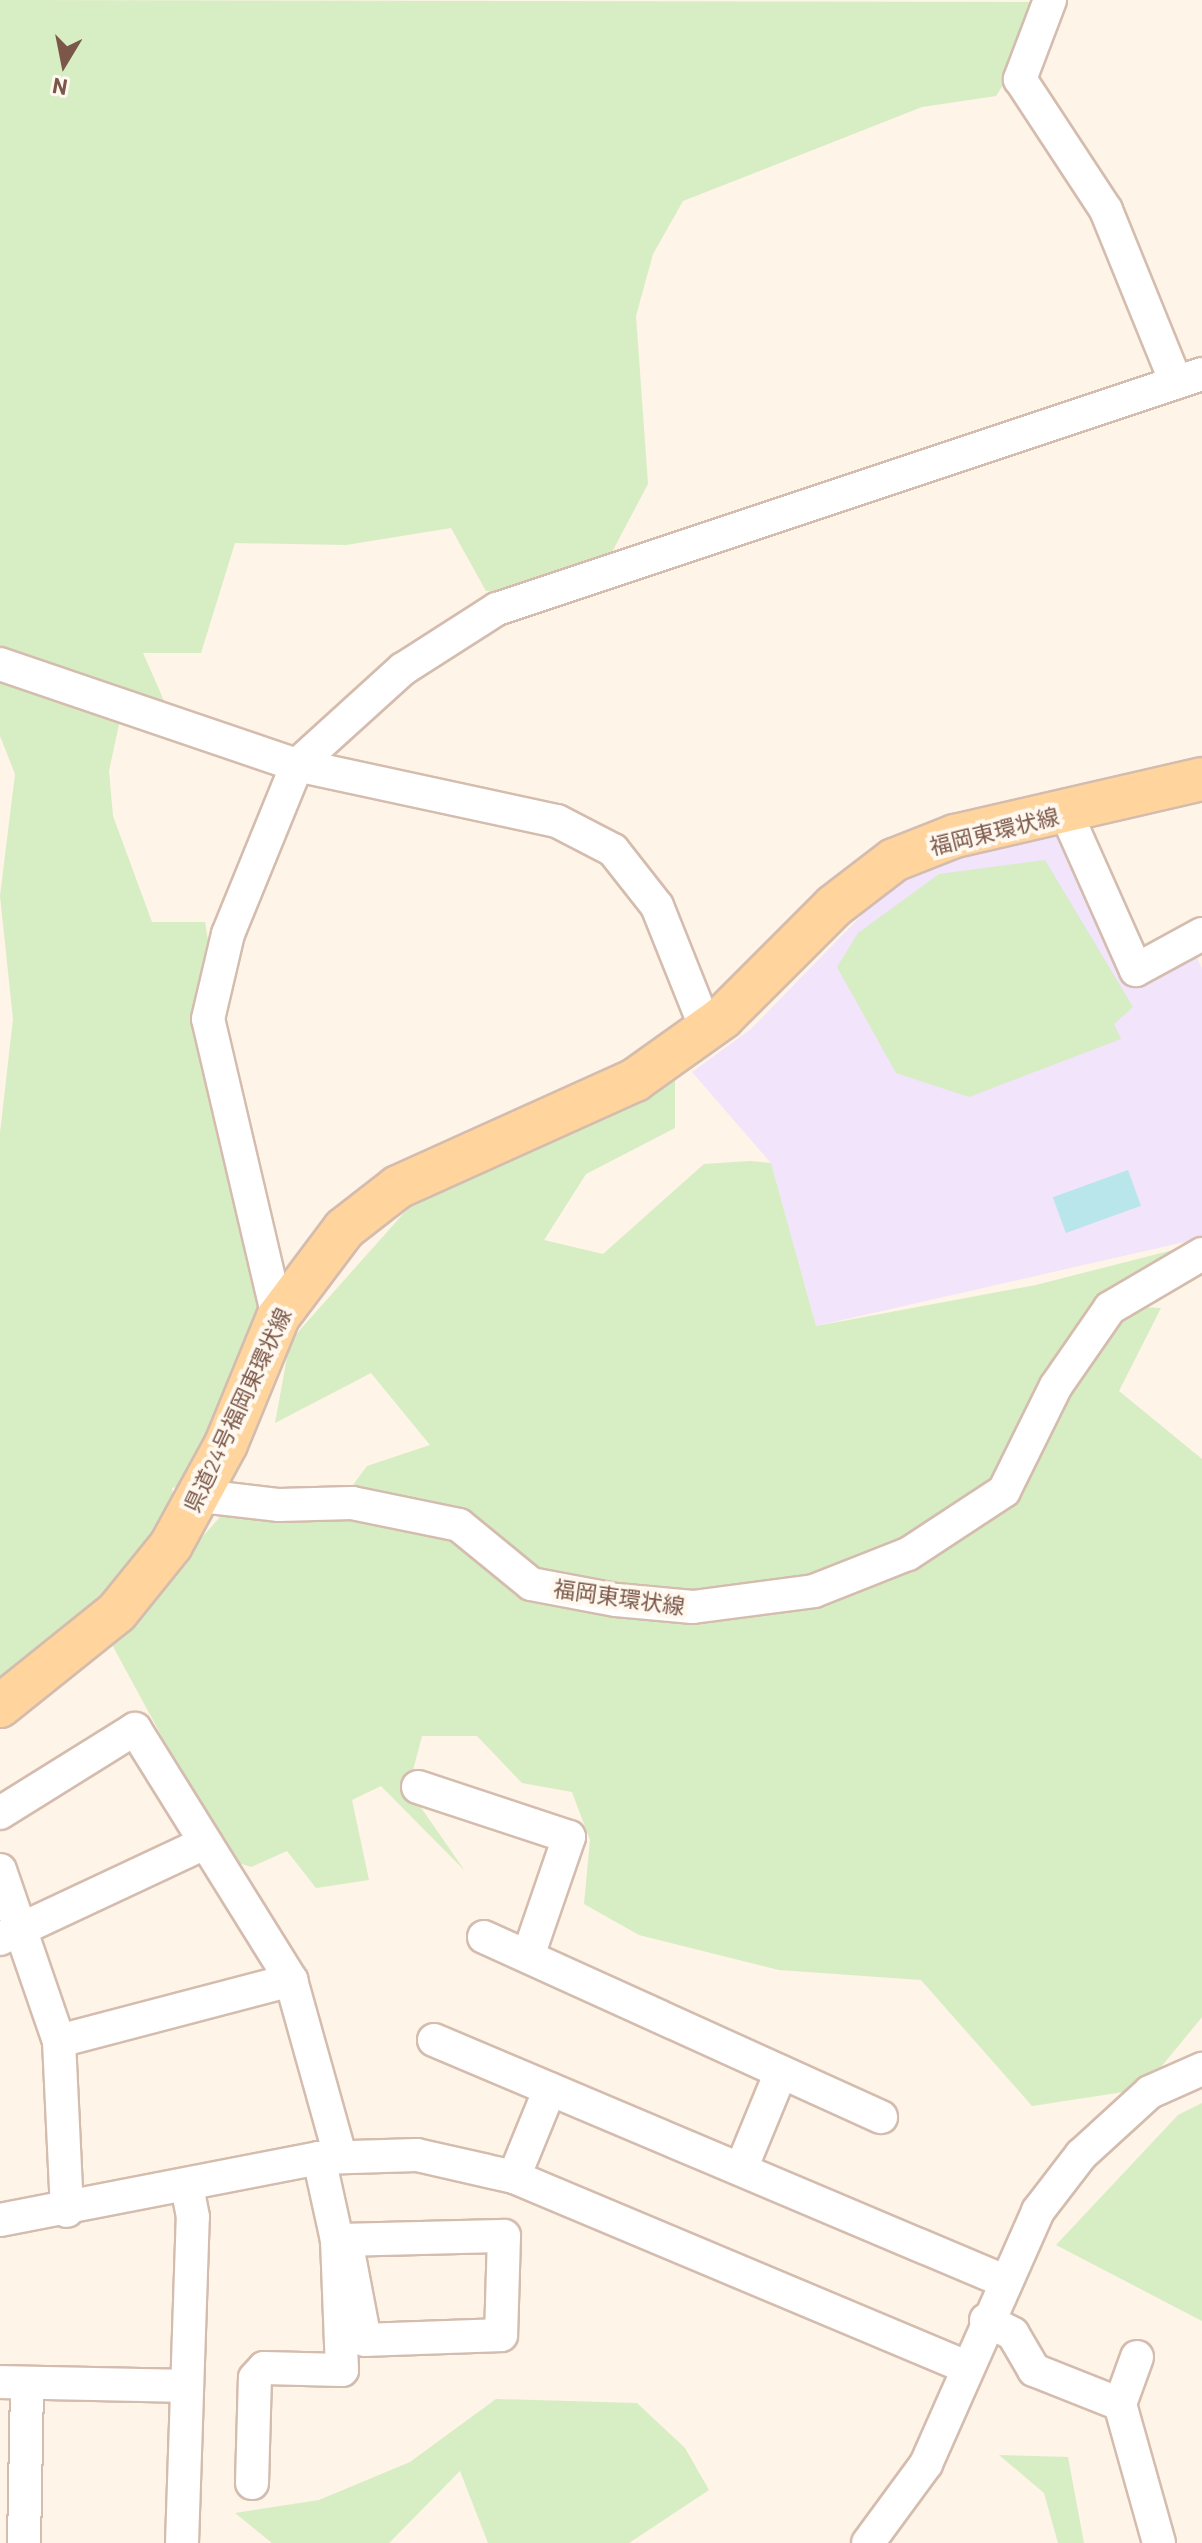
<!DOCTYPE html>
<meta charset="utf-8">
<style>
body{margin:0}
#map{position:relative;width:1202px;height:2543px;overflow:hidden;background:#fef4e7;font-family:Barlow,"Noto Sans JP",sans-serif}
div>[style]{position:absolute}
.education>*{inset:0;background:#f1e4fb}
.green>*{inset:0;background:#d7edc4}
.water>*{inset:0;background:#b9e6ea;transform-origin:0 0}
.roads{filter:drop-shadow(2px 0 #d4bcae) drop-shadow(-2px 0 #d4bcae) drop-shadow(0 2px #d4bcae) drop-shadow(0 -2px #d4bcae)}
.minor>*{height:32px;margin:-16px;padding:0 16px;transform-origin:16px;border-radius:16px;background:#fff}
.major>*{height:42px;margin:-21px;padding:0 21px;transform-origin:21px;border-radius:21px;background:#ffd49d}
span{translate:-50% -50%;white-space:nowrap;text-align:center;line-height:1.15;-webkit-text-stroke:8px #fff8ef;paint-order:stroke}
.street-label{font-size:22px;color:#7b5749}
.north{position:absolute;left:24px;top:24px;width:80px;height:80px;-webkit-text-stroke:6px #fff8ef;paint-order:stroke;rotate:190deg;font-size:22px;font-weight:700;line-height:32px;text-align:center;color:#7b5749}
.north::after{content:'';display:block;margin:auto;width:28px;height:36px;background:#7b5749;clip-path:polygon(50% 0,100% 100%,50% 72%,0 100%)}
</style>
<div id="map">
<div class="education">
<i style="clip-path:polygon(1055px 833px,1133px 985px,1194px 951px,1202px 969px,1202px 1238px,816px 1326px,771px 1163px,692px 1072px,751px 1029px,892px 884px,947px 854px)"></i>
</div>
<div class="green">
<i style="clip-path:polygon(0 0,1033px 2px,1028px 46px,996px 96px,922px 107px,683px 201px,653px 254px,636px 316px,648px 484px,594px 586px,486px 591px,451px 528px,346px 545px,235px 543px,201px 653px,143px 653px,165px 703px,120px 720px,109px 771px,113px 816px,152px 922px,205px 922px,277px 1359px,234px 1470px,172px 1488px,180px 1547px,0 1709px,0 1133px,13px 1019px,0 896px,15px 774px,0 736px)"></i>
<i style="clip-path:polygon(1045px 860px,1133px 1007px,1114px 1024px,1121px 1039px,969px 1097px,896px 1073px,837px 967px,858px 933px,939px 874px)"></i>
<i style="clip-path:polygon(675px 1075px,675px 1128px,586px 1174px,544px 1240px,603px 1254px,704px 1164px,750px 1161px,771px 1163px,816px 1326px,1036px 1285px,1173px 1250px,1119px 1306px,1161px 1308px,1119px 1391px,1202px 1459px,1202px 2017px,1143px 2089px,1032px 2106px,921px 1980px,779px 1970px,639px 1935px,584px 1904px,590px 1840px,572px 1792px,522px 1783px,477px 1736px,422px 1736px,408px 1789px,465px 1871px,381px 1786px,352px 1800px,369px 1880px,316px 1888px,287px 1851px,251px 1867px,229px 1860px,110px 1641px,220px 1517px,332px 1513px,367px 1466px,430px 1445px,371px 1373px,275px 1423px,290px 1341px,435px 1178px)"></i>
<i style="clip-path:polygon(1202px 2103px,1202px 2321px,1056px 2245px,1178px 2115px)"></i>
<i style="clip-path:polygon(496px 2399px,637px 2403px,685px 2448px,709px 2490px,629px 2543px,488px 2543px,460px 2471px,389px 2543px,272px 2543px,235px 2513px,319px 2500px,410px 2462px)"></i>
<i style="clip-path:polygon(999px 2455px,1068px 2457px,1084px 2543px,1058px 2543px,1044px 2493px)"></i>
</div>
<div class="water">
<i style="left:1128px;top:1170px;width:38px;height:80px;rotate:70deg"></i>
</div>
<div class="roads">
<div class="minor">
<i style="left:1050px;top:0;width:85px;rotate:110.8deg"></i>
<i style="left:1020px;top:79px;width:157px;rotate:56.7deg"></i>
<i style="left:1106px;top:210px;width:186px;rotate:67.9deg"></i>
<i style="left:0;top:664px;width:314px;rotate:18.8deg"></i>
<i style="left:297px;top:765px;width:266px;rotate:12.2deg"></i>
<i style="left:557px;top:821px;width:63px;rotate:27.4deg"></i>
<i style="left:613px;top:850px;width:71px;rotate:51.8deg"></i>
<i style="left:657px;top:906px;width:135px;rotate:68.2deg"></i>
<i style="left:1066px;top:813px;width:172px;rotate:66deg"></i>
<i style="left:1136px;top:970px;width:75px;rotate:-28.6deg"></i>
<i style="left:278px;top:1317px;width:306px;rotate:-103.2deg"></i>
<i style="left:208px;top:1019px;width:87px;rotate:-76.8deg"></i>
<i style="left:228px;top:934px;width:183px;rotate:-67.8deg"></i>
<i style="left:297px;top:765px;width:143px;rotate:-42.2deg"></i>
<i style="left:403px;top:669px;width:112px;rotate:-32.6deg"></i>
<i style="left:497px;top:609px;width:743px;rotate:-18.43deg"></i>
<i style="left:201px;top:1496px;width:79px;rotate:6.6deg"></i>
<i style="left:279px;top:1505px;width:73px;rotate:-1.6deg"></i>
<i style="left:352px;top:1503px;width:109px;rotate:11.6deg"></i>
<i style="left:459px;top:1525px;width:93px;rotate:39.3deg"></i>
<i style="left:531px;top:1584px;width:86px;rotate:10.7deg"></i>
<i style="left:616px;top:1600px;width:77px;rotate:5.2deg"></i>
<i style="left:693px;top:1607px;width:122px;rotate:-7.5deg"></i>
<i style="left:814px;top:1591px;width:101px;rotate:-21.5deg"></i>
<i style="left:908px;top:1554px;width:115px;rotate:-33.3deg"></i>
<i style="left:1004px;top:1491px;width:117px;rotate:-63.7deg"></i>
<i style="left:1056px;top:1386px;width:95px;rotate:-55.3deg"></i>
<i style="left:1110px;top:1308px;width:107px;rotate:-30.4deg"></i>
<i style="left:418px;top:1787px;width:159px;rotate:18.3deg"></i>
<i style="left:569px;top:1837px;width:126px;rotate:109deg"></i>
<i style="left:0;top:1813px;width:159px;rotate:-31.9deg"></i>
<i style="left:135px;top:1729px;width:296px;rotate:58.1deg"></i>
<i style="left:291px;top:1980px;width:183px;rotate:74.4deg"></i>
<i style="left:0;top:1870px;width:181px;rotate:71deg"></i>
<i style="left:59px;top:2041px;width:170px;rotate:87.3deg"></i>
<i style="left:484px;top:1937px;width:436px;rotate:24.4deg"></i>
<i style="left:0;top:1939px;width:226px;rotate:-25.1deg"></i>
<i style="left:434px;top:2040px;width:619px;rotate:22.92deg"></i>
<i style="left:59px;top:2041px;width:240px;rotate:-14.7deg"></i>
<i style="left:741px;top:2169px;width:105px;rotate:-67.6deg"></i>
<i style="left:514px;top:2177px;width:95px;rotate:-67.8deg"></i>
<i style="left:0;top:2220px;width:325px;rotate:-11deg"></i>
<i style="left:319px;top:2158px;width:98px;rotate:-1.8deg"></i>
<i style="left:417px;top:2155px;width:99px;rotate:12.8deg"></i>
<i style="left:514px;top:2177px;width:488px;rotate:22.8deg"></i>
<i style="left:986px;top:2320px;width:30px;rotate:27deg"></i>
<i style="left:1013px;top:2334px;width:42px;rotate:59.7deg"></i>
<i style="left:1034px;top:2370px;width:92px;rotate:21.6deg"></i>
<i style="left:1120px;top:2404px;width:144px;rotate:74.3deg"></i>
<i style="left:0;top:2382px;width:185px;rotate:1.2deg"></i>
<i style="left:1120px;top:2404px;width:50px;rotate:-70.1deg"></i>
<i style="left:252px;top:2483px;width:105px;rotate:-88.4deg"></i>
<i style="left:255px;top:2378px;width:13px;rotate:-48deg"></i>
<i style="left:264px;top:2368px;width:78px;rotate:1.5deg"></i>
<i style="left:342px;top:2370px;width:130px;rotate:-92.2deg"></i>
<i style="left:337px;top:2240px;width:167px;rotate:-1.4deg"></i>
<i style="left:504px;top:2236px;width:99px;rotate:91.7deg"></i>
<i style="left:501px;top:2335px;width:136px;rotate:177.9deg"></i>
<i style="left:365px;top:2340px;width:91px;rotate:-100.8deg"></i>
<i style="left:348px;top:2251px;width:16px;rotate:-135deg"></i>
<i style="left:337px;top:2240px;width:84px;rotate:-102.4deg"></i>
<i style="left:24px;top:2543px;width:160px;rotate:-88.9deg"></i>
<i style="left:182px;top:2543px;width:326px;rotate:-88.1deg"></i>
<i style="left:193px;top:2217px;width:31px;rotate:-101deg"></i>
<i style="left:868px;top:2543px;width:98px;rotate:-53.7deg"></i>
<i style="left:926px;top:2464px;width:277px;rotate:-66.1deg"></i>
<i style="left:1038px;top:2211px;width:71px;rotate:-52.5deg"></i>
<i style="left:1081px;top:2155px;width:93px;rotate:-42.4deg"></i>
<i style="left:1150px;top:2092px;width:57px;rotate:-23.9deg"></i>
</div>
<div class="major">
<i style="left:0;top:1706px;width:150px;rotate:-38.8deg"></i>
<i style="left:117px;top:1612px;width:86px;rotate:-51.1deg"></i>
<i style="left:171px;top:1545px;width:115px;rotate:-61.4deg"></i>
<i style="left:226px;top:1444px;width:137px;rotate:-67.7deg"></i>
<i style="left:278px;top:1317px;width:110px;rotate:-53.1deg"></i>
<i style="left:344px;top:1229px;width:68px;rotate:-37.9deg"></i>
<i style="left:398px;top:1187px;width:260px;rotate:-24.3deg"></i>
<i style="left:635px;top:1080px;width:107px;rotate:-35.5deg"></i>
<i style="left:722px;top:1018px;width:158px;rotate:-45deg"></i>
<i style="left:834px;top:906px;width:76px;rotate:-37.5deg"></i>
<i style="left:894px;top:860px;width:66px;rotate:-21.5deg"></i>
<i style="left:955px;top:836px;width:253px;rotate:-13deg"></i>
</div>
</div>
<div class="street-label">
<span style="left:994px;top:831px;rotate:-14deg">福岡東環状線</span>
<span style="left:237px;top:1410px;rotate:-65deg">県道24号福岡東環状線</span>
<span style="left:619px;top:1597px;rotate:8deg">福岡東環状線</span>
</div>
<div class="north">N</div>
</div>
